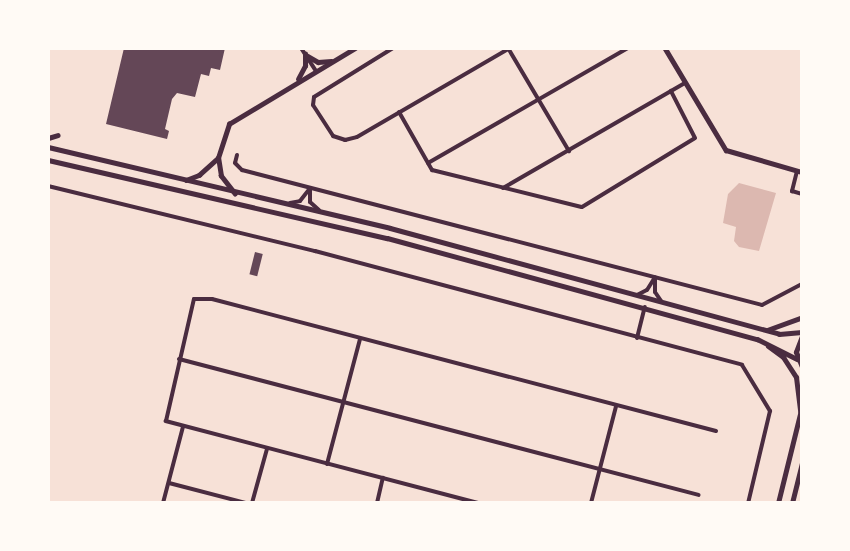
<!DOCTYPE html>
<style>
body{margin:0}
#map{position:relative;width:850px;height:551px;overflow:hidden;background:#f7e1d7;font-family:"Alegreya Sans",sans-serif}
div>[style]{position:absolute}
.water>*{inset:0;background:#dcb8b0}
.building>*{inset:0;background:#644757;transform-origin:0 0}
.minor>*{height:4px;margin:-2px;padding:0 2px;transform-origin:2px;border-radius:2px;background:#4a2c40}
.tertiary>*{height:4.5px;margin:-2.25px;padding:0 2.25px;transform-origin:2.25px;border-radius:2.25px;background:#4a2c40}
.primary>*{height:5px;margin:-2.5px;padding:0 2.5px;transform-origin:2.5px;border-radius:2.5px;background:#4a2c40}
span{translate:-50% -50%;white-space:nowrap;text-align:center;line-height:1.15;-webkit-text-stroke:6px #fffaf5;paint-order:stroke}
.frame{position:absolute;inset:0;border:50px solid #fffaf5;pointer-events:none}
</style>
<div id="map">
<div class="water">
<i style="clip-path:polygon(739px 183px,776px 193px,759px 251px,739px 247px,734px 241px,736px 227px,723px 223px,728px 194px)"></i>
</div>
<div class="building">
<i style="clip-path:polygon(124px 48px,225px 48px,220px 70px,211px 68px,209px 76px,201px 74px,195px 97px,177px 93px,172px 99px,165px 129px,169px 131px,167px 139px,106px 124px)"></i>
<i style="left:255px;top:252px;width:8px;height:23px;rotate:14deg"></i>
</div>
<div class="minor">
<i style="left:301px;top:48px;width:27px;rotate:57deg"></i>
<i style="left:393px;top:48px;width:93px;rotate:148.2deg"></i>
<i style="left:314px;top:97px;width:8px;rotate:97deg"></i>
<i style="left:313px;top:105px;width:37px;rotate:57deg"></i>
<i style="left:333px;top:136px;width:13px;rotate:18deg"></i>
<i style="left:345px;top:140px;width:12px;rotate:-14deg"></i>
<i style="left:357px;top:137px;width:177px;rotate:-30.2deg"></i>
<i style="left:508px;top:48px;width:120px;rotate:59.4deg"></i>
<i style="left:399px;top:112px;width:67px;rotate:60.4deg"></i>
<i style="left:432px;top:170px;width:154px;rotate:13.9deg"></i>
<i style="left:582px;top:207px;width:132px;rotate:-31.4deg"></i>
<i style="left:695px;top:138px;width:53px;rotate:-117.1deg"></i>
<i style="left:237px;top:155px;width:8px;rotate:104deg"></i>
<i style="left:235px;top:163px;width:10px;rotate:45deg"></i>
<i style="left:242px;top:170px;width:537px;rotate:14.55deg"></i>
<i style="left:762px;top:305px;width:45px;rotate:-27.7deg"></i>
<i style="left:428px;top:163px;width:231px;rotate:-29.9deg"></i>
<i style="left:797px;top:171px;width:21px;rotate:104deg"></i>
<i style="left:792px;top:191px;width:10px;rotate:17deg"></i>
<i style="left:48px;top:186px;width:275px;rotate:13.7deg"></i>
<i style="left:315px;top:251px;width:442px;rotate:14.9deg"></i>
<i style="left:742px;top:365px;width:54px;rotate:58.7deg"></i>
<i style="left:770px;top:411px;width:95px;rotate:103.4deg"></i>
<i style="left:503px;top:188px;width:210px;rotate:-30deg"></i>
<i style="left:310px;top:189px;width:13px;rotate:90deg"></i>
<i style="left:310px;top:202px;width:12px;rotate:42deg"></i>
<i style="left:290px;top:203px;width:10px;rotate:-11deg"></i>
<i style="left:300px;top:201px;width:16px;rotate:-52deg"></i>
<i style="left:655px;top:278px;width:14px;rotate:90deg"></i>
<i style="left:655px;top:292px;width:11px;rotate:56deg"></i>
<i style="left:637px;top:295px;width:11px;rotate:-27deg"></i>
<i style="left:647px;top:290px;width:15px;rotate:-58deg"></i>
<i style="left:637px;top:338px;width:32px;rotate:-76deg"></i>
<i style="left:179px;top:359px;width:537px;rotate:14.66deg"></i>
<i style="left:327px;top:464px;width:129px;rotate:-75.2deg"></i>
<i style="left:169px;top:483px;width:80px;rotate:14.6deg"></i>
<i style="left:163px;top:503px;width:79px;rotate:-75.3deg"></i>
<i style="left:252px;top:503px;width:56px;rotate:-74.5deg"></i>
<i style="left:377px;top:503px;width:26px;rotate:-77deg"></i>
<i style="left:478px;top:503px;width:323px;rotate:-165.3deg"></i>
<i style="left:166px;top:421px;width:125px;rotate:-77.1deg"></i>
<i style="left:194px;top:299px;width:18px"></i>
<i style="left:212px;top:299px;width:521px;rotate:14.68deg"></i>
<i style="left:591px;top:503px;width:100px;rotate:-75.5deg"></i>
</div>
<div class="tertiary">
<i style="left:665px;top:48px;width:119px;rotate:59.1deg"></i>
<i style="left:726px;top:150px;width:79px;rotate:16.1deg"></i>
<i style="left:306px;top:55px;width:14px;rotate:30deg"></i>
<i style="left:318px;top:62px;width:13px;rotate:-4deg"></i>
<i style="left:298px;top:79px;width:15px;rotate:-62deg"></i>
<i style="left:305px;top:66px;width:12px;rotate:-90deg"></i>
<i style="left:186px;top:180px;width:14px;rotate:-21deg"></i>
<i style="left:199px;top:175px;width:25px;rotate:-42deg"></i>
<i style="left:235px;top:194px;width:23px;rotate:-128deg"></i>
<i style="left:221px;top:176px;width:18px;rotate:-99deg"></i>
<i style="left:218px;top:158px;width:36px;rotate:-72deg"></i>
<i style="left:229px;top:124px;width:147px;rotate:-31.1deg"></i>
<i style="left:778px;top:503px;width:96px;rotate:-76.1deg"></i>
<i style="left:792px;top:503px;width:41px;rotate:-76deg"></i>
</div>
<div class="primary">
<i style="left:48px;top:138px;width:10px;rotate:-17deg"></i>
<i style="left:48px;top:147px;width:351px;rotate:13.3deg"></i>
<i style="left:390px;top:228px;width:403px;rotate:15.2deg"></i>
<i style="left:779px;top:334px;width:23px;rotate:-5deg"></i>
<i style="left:48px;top:160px;width:348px;rotate:13deg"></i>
<i style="left:387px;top:238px;width:384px;rotate:15.3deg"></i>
<i style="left:757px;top:339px;width:45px;rotate:26.6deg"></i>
<i style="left:767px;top:330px;width:37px;rotate:-20deg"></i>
<i style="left:802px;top:336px;width:17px;rotate:111deg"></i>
<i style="left:796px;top:352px;width:16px;rotate:68deg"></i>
<i style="left:768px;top:346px;width:19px;rotate:36deg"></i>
<i style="left:783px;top:357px;width:24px;rotate:57deg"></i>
<i style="left:796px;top:377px;width:35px;rotate:83deg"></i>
</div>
<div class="frame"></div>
</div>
